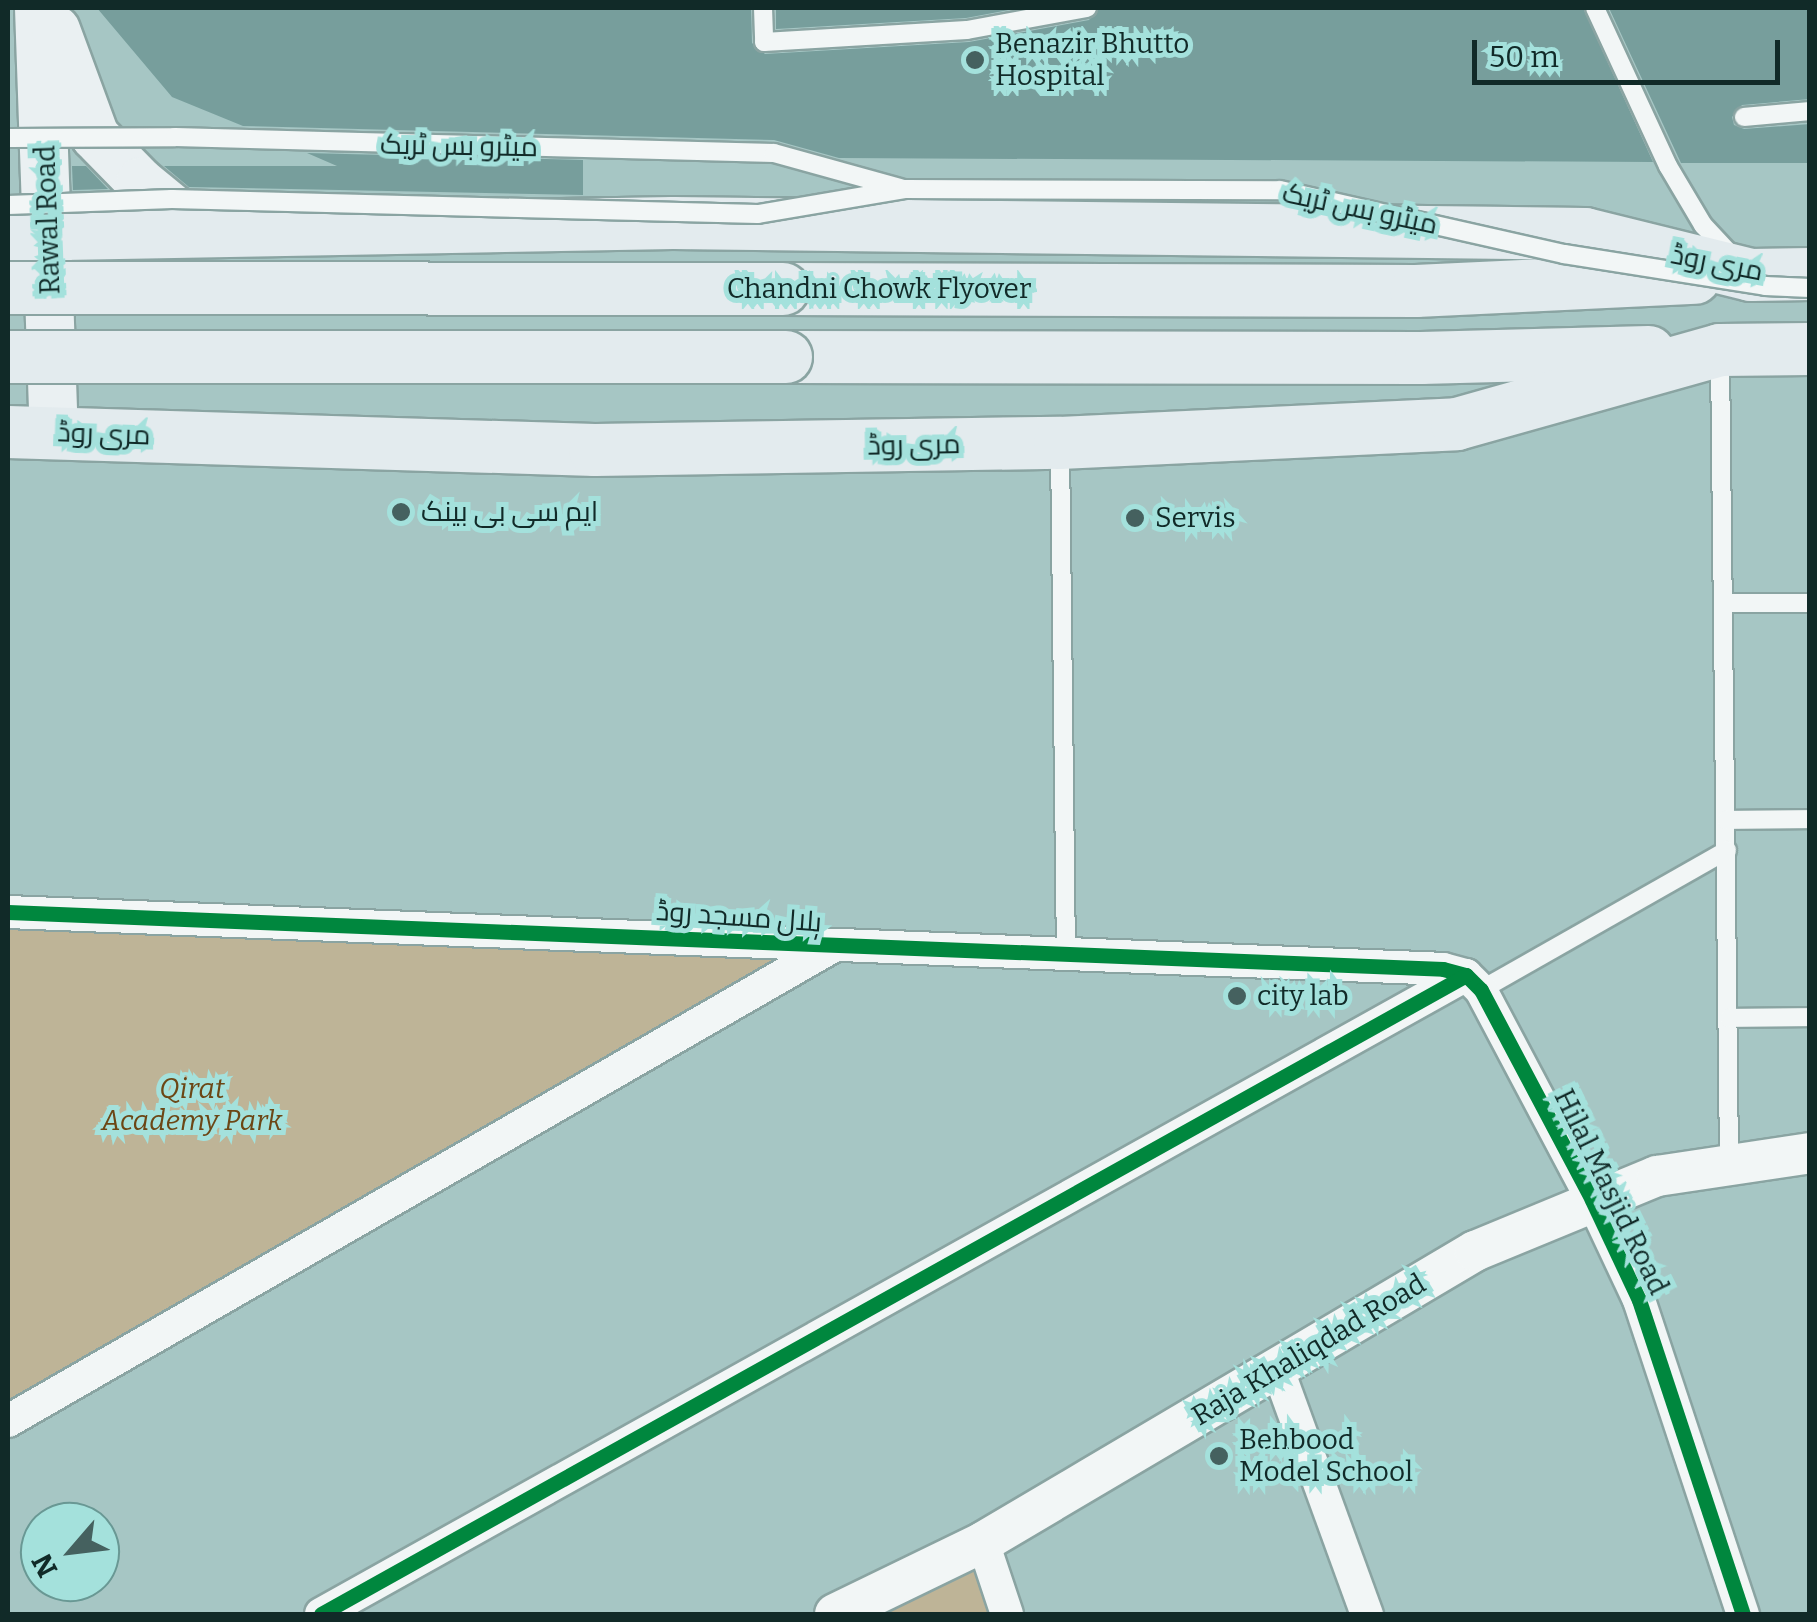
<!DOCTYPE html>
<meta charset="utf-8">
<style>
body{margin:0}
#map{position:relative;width:1817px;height:1622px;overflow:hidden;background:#a6c6c4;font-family:Bitter,Cairo,serif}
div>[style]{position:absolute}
.green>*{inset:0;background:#beb497}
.building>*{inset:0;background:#779e9c}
.roads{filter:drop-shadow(2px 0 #8aa4a2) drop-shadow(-2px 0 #8aa4a2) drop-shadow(0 2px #8aa4a2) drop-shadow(0 -2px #8aa4a2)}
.service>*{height:18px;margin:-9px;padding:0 9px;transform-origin:9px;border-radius:9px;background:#f2f6f6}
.minor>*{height:32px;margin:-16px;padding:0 16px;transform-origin:16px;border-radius:16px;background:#f2f6f6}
.tertiary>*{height:40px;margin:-20px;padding:0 20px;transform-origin:20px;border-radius:20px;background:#f2f6f6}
.secondary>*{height:48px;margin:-24px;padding:0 24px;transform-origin:24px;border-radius:24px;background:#eaf0f2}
.primary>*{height:52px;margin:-26px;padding:0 26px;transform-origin:26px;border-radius:26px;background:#e3ebee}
.bridges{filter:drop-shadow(2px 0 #8aa4a2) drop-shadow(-2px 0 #8aa4a2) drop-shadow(0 2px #8aa4a2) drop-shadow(0 -2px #8aa4a2)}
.service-bridge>*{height:18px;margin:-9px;padding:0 9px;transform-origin:9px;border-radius:9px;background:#f2f6f6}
.primary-bridge>*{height:52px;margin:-26px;padding:0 26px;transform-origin:26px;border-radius:26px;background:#e3ebee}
.cycleway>*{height:15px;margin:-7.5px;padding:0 7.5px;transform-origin:7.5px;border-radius:7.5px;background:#00873e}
.dots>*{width:28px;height:28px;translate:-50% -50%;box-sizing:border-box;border:5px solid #a4e1dc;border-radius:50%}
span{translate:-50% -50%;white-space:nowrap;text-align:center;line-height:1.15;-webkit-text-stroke:10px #a4e1dc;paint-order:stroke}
.poi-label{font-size:28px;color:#112a28}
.left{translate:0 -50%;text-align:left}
.street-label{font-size:28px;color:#112a28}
.park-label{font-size:28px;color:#6c4615;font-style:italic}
.frame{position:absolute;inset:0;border:10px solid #112a28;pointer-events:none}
.north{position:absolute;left:20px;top:1502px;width:100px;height:100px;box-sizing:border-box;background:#a4e1dc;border:2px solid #699894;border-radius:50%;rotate:242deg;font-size:28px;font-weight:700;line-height:40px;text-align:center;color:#112a28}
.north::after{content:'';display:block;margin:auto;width:35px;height:45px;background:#45615f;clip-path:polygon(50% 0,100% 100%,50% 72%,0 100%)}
.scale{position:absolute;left:1472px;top:40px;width:308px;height:45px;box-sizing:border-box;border:5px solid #112a28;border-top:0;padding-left:12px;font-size:30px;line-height:35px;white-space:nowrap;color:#112a28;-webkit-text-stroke:8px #a4e1dc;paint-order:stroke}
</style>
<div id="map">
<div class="green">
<i style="clip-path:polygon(8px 914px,830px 948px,8px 1428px)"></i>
<i style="clip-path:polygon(980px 1555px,1001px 1614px,854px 1614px)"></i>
</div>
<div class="building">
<i style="clip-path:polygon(97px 8px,751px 8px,752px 43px,765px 54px,969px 42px,1089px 20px,1099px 8px,1583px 8px,1653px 162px,839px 158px,774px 140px,243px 126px,172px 97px)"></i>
<i style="clip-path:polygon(776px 8px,775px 8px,1020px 8px,966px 18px,776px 29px)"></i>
<i style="clip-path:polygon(1609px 8px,1810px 8px,1810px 99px,1742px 105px,1732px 117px,1734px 125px,1744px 129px,1810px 124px,1810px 163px,1681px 163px)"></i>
<i style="clip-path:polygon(307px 153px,583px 160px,583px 195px,189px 187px,164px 166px,337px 166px)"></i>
<i style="clip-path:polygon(72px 166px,86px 166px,108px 189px,73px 190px)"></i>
</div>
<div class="roads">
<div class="service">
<i style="left:763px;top:8px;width:34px;rotate:88deg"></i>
<i style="left:764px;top:42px;width:203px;rotate:-3.4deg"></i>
<i style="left:967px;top:30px;width:122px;rotate:-10.4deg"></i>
<i style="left:1595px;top:8px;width:174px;rotate:65.2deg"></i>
<i style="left:1668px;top:166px;width:69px;rotate:59.3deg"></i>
<i style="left:1703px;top:225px;width:44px;rotate:46.8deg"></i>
<i style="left:1744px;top:117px;width:66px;rotate:-5.2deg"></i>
<i style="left:1720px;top:355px;width:810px;rotate:89.36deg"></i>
<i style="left:1060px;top:445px;width:510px;rotate:89.33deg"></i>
<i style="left:1724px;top:603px;width:86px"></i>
<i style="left:1727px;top:820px;width:83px;rotate:-0.7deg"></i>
<i style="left:1481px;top:990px;width:283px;rotate:-29.6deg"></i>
<i style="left:1730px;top:1018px;width:80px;rotate:-0.7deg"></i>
</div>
<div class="minor">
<i style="left:8px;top:912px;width:1436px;rotate:2.27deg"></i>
<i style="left:1443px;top:969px;width:24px;rotate:15deg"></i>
<i style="left:1466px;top:975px;width:21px;rotate:45deg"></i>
<i style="left:1481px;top:990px;width:238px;rotate:62.1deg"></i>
<i style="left:1592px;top:1200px;width:110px;rotate:64.8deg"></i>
<i style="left:1639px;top:1300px;width:331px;rotate:71.7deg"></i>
<i style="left:1278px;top:1370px;width:260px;rotate:70deg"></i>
<i style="left:8px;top:1421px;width:948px;rotate:-29.92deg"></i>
<i style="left:983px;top:1542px;width:76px;rotate:71.6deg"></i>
<i style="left:321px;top:1614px;width:1311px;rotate:-29.16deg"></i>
</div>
<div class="tertiary">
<i style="left:835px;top:1614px;width:165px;rotate:-25.9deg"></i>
<i style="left:983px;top:1542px;width:572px;rotate:-30.6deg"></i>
<i style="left:1475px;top:1251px;width:197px;rotate:-22.4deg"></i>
<i style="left:1657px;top:1176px;width:155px;rotate:-8.5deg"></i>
</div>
<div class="secondary">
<i style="left:39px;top:8px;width:425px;rotate:88deg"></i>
<i style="left:56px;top:30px;width:113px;rotate:69.8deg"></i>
<i style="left:95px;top:136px;width:64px;rotate:45.6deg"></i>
<i style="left:140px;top:182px;width:79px;rotate:39.3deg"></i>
</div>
<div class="primary">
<i style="left:8px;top:235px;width:665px;rotate:-1.03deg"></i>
<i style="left:673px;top:223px;width:912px;rotate:0.69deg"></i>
<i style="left:1585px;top:234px;width:171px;rotate:13.9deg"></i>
<i style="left:1751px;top:275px;width:59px;rotate:-1deg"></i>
<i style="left:783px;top:289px;width:633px;rotate:0.18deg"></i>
<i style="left:1416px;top:291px;width:279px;rotate:-2.7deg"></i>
<i style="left:786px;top:357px;width:635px;rotate:0.09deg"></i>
<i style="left:1421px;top:358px;width:228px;rotate:-1.5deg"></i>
<i style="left:8px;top:432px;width:587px;rotate:1.76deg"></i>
<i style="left:595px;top:450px;width:465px;rotate:-0.9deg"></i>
<i style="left:1060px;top:443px;width:397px;rotate:-2.7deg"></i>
<i style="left:1457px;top:424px;width:273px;rotate:-15.7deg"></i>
<i style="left:1720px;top:350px;width:90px;rotate:-0.6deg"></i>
</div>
</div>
<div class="bridges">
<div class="service-bridge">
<i style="left:8px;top:138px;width:167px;rotate:-0.3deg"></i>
<i style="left:175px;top:137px;width:599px;rotate:1.53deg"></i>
<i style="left:774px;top:153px;width:131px;rotate:15.5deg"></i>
<i style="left:8px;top:205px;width:164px;rotate:-2.1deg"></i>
<i style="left:172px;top:199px;width:586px;rotate:1.47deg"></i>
<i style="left:758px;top:214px;width:150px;rotate:-9.6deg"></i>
<i style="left:906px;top:189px;width:374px;rotate:0.2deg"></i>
<i style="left:1280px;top:190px;width:291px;rotate:12.7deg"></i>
<i style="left:1564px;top:254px;width:204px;rotate:9deg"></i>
<i style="left:1765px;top:286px;width:45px;rotate:2.5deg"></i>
</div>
<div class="primary-bridge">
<i style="left:8px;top:288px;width:775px;rotate:0.07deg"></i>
<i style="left:8px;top:357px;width:778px"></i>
</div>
</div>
<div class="cycleway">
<i style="left:8px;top:912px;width:1436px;rotate:2.27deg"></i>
<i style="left:1443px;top:969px;width:24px;rotate:15deg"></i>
<i style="left:1466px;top:975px;width:21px;rotate:45deg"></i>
<i style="left:1481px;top:990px;width:238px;rotate:62.1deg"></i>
<i style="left:1592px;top:1200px;width:110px;rotate:64.8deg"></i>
<i style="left:1639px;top:1300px;width:331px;rotate:71.7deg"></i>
<i style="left:321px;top:1614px;width:1311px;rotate:-29.16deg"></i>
</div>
<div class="dots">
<i style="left:975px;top:60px;background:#45615f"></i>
<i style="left:401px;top:512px;background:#45615f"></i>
<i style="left:1135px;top:518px;background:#45615f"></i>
<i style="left:1237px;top:996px;background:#45615f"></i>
<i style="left:1219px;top:1456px;background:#45615f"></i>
</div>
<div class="poi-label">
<span class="left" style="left:995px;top:60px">Benazir Bhutto<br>Hospital</span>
<span class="left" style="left:421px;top:512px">ایم سی بی بینک</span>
<span class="left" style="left:1155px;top:518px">Servis</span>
<span class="left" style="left:1257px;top:996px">city lab</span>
<span class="left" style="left:1239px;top:1456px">Behbood<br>Model School</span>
</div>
<div class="street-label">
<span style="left:459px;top:146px;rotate:1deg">میٹرو بس ٹریک</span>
<span style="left:1360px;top:209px;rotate:12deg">میٹرو بس ٹریک</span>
<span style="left:48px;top:220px;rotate:-92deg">Rawal Road</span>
<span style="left:1717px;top:263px;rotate:11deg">مری روڈ</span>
<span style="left:879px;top:289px">Chandni Chowk Flyover</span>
<span style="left:104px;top:434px;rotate:2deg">مری روڈ</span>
<span style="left:914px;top:445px;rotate:-1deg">مری روڈ</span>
<span style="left:739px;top:917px;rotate:4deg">ہلال مسجد روڈ</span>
<span style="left:1611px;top:1192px;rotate:64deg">Hilal Masjid Road</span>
<span style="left:1309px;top:1350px;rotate:-31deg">Raja Khaliqdad Road</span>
</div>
<div class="park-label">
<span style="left:192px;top:1105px">Qirat<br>Academy Park</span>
</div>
<div class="frame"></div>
<div class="north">N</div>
<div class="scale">50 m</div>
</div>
